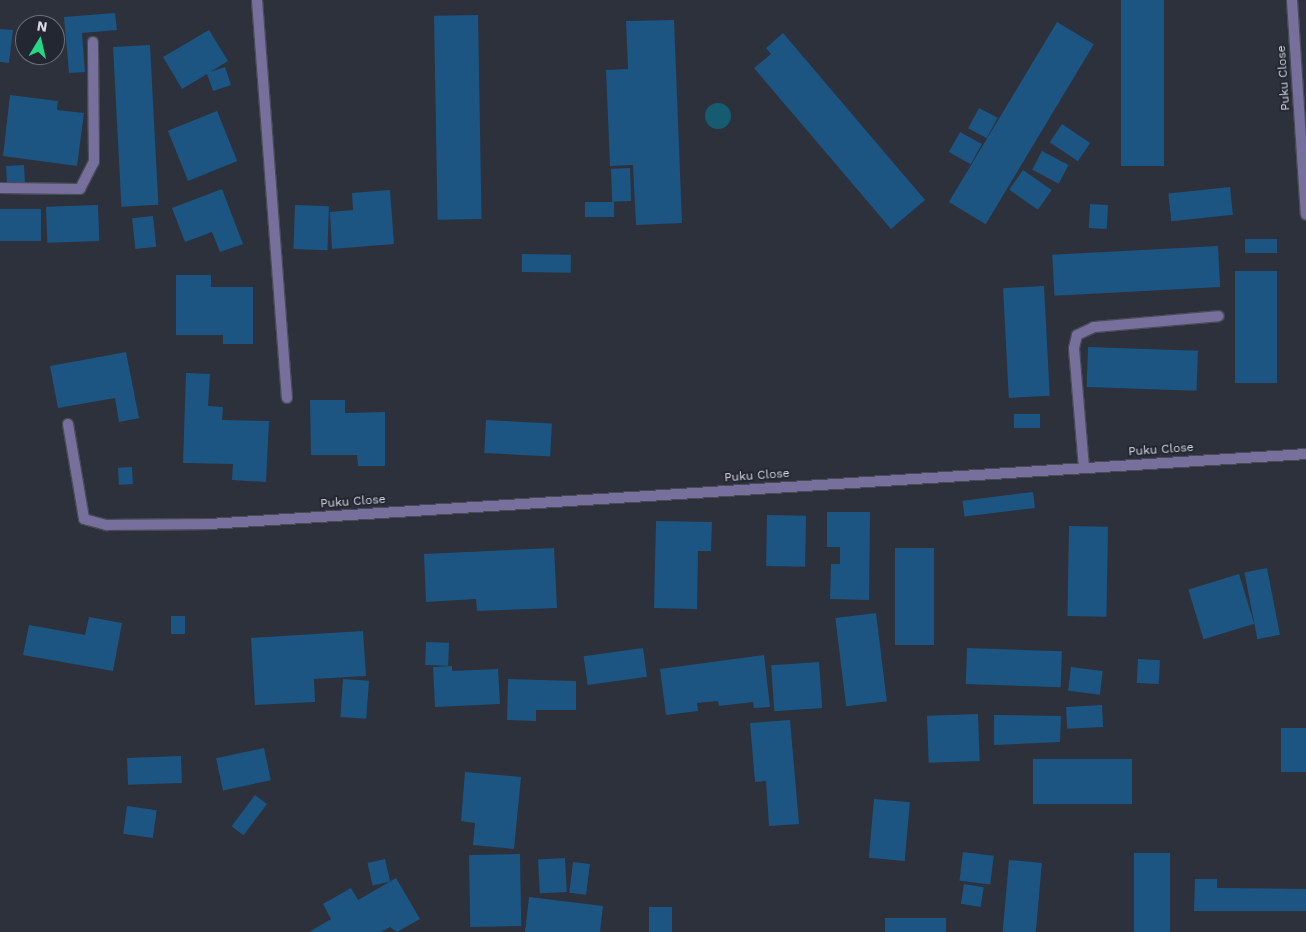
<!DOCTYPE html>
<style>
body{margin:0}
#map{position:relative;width:1306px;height:932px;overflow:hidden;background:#2c313c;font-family:"Work Sans",sans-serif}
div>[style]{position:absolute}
.water>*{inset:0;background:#155c71}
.round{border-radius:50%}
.building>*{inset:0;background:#1c5581;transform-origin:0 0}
.roads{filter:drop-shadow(1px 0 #484c57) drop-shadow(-1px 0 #484c57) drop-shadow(0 1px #484c57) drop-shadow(0 -1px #484c57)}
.service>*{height:10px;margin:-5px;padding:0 5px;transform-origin:5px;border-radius:5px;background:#77709d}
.minor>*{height:10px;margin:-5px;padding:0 5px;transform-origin:5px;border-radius:5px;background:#77709d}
span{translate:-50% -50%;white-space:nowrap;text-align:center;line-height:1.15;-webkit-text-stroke:4px #232731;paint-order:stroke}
.street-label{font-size:12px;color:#d8dbe3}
.north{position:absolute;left:15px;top:15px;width:50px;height:50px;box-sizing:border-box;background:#232731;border:1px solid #6b6f78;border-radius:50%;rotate:9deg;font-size:14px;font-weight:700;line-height:20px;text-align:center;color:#d8dbe3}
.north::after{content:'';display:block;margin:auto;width:18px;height:22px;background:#25d886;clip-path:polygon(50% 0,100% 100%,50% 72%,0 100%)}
</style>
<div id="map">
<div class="water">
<i class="round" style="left:705px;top:103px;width:26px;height:26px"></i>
</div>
<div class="building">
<i style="left:1121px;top:0;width:43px;height:166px"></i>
<i style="clip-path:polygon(115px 13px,117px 30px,82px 33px,85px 72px,69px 73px,64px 17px)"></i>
<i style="left:478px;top:15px;width:204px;height:44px;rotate:89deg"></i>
<i style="clip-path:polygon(674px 20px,682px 223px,636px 225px,633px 165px,610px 166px,606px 70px,628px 69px,626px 21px)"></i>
<i style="left:1057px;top:22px;width:43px;height:210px;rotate:31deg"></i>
<i style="clip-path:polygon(0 29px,13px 30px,9px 63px,0 62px)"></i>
<i style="clip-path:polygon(209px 30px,228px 61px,210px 72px,225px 67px,231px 85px,213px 91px,207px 74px,182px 89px,163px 57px)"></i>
<i style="clip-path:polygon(783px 33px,925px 200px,891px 229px,754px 68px,771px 54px,766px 48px)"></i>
<i style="left:150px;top:45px;width:160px;height:37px;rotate:87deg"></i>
<i style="clip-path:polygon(10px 95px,58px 101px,57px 110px,84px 113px,77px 166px,3px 156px)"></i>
<i style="left:979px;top:108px;width:21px;height:23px;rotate:28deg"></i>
<i style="left:217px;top:111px;width:54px;height:53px;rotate:68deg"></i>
<i style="left:1062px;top:124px;width:34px;height:22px;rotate:34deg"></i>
<i style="left:960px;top:132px;width:25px;height:23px;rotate:29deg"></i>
<i style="left:1042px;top:151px;width:30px;height:21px;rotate:28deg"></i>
<i style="left:24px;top:165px;width:17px;height:18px;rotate:87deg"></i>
<i style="left:630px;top:168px;width:33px;height:19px;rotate:88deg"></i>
<i style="left:1023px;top:170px;width:35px;height:24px;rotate:35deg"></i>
<i style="left:1230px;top:187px;width:28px;height:62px;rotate:84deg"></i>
<i style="clip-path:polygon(222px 189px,243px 244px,220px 252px,212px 232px,185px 242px,172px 208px)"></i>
<i style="clip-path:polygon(390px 190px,394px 244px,332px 249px,330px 212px,353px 210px,352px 193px)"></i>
<i style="left:585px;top:202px;width:29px;height:15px"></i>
<i style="left:1090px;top:204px;width:18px;height:24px;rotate:3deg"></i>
<i style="left:98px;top:205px;width:36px;height:52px;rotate:88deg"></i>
<i style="left:295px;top:205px;width:34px;height:44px;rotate:2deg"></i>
<i style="left:0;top:209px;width:41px;height:32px"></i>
<i style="left:153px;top:216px;width:31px;height:21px;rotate:84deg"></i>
<i style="left:1277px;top:239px;width:14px;height:32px;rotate:90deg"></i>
<i style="left:1218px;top:246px;width:41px;height:166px;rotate:87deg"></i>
<i style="left:522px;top:254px;width:49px;height:18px;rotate:1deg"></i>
<i style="left:1235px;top:271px;width:42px;height:112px"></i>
<i style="clip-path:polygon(176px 275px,211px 275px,211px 287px,253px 287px,253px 344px,223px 344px,223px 335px,176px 335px)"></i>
<i style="left:1044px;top:286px;width:110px;height:41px;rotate:87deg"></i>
<i style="left:1088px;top:347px;width:110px;height:40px;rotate:2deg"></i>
<i style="clip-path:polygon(126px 352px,139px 418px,119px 422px,115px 398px,58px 408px,50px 366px)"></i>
<i style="clip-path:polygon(186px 373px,210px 374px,208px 406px,223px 407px,222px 420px,269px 421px,266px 482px,232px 480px,233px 464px,183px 463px)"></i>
<i style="clip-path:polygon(310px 400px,345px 400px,345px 413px,385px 412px,385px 466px,358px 466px,357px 455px,311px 455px)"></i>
<i style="left:1040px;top:414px;width:14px;height:26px;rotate:90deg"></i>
<i style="left:486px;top:420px;width:66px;height:33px;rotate:3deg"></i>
<i style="left:132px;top:467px;width:17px;height:14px;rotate:87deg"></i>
<i style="left:1033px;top:492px;width:16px;height:71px;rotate:83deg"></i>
<i style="clip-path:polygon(827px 512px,870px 512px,869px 600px,830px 599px,831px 564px,840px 564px,840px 547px,827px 547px)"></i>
<i style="left:767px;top:515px;width:39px;height:51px;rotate:1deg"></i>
<i style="clip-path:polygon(656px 521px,712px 522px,711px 551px,698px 551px,697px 609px,654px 608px)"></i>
<i style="left:1069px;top:526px;width:39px;height:90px;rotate:1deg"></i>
<i style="clip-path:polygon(554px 548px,557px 608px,477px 611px,476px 599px,426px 602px,424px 554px)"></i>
<i style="left:895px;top:548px;width:39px;height:97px"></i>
<i style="left:1267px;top:568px;width:68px;height:23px;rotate:79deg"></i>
<i style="left:1239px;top:574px;width:52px;height:53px;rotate:73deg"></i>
<i style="left:876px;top:613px;width:89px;height:41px;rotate:83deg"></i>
<i style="left:171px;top:616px;width:14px;height:18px"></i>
<i style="clip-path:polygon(89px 617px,122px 623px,113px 671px,23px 655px,29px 625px,85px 635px)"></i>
<i style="clip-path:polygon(363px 631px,366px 676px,314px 679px,315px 702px,255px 705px,251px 638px)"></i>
<i style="left:426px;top:642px;width:23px;height:23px;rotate:2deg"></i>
<i style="left:643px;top:648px;width:29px;height:60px;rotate:82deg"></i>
<i style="left:967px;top:648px;width:95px;height:36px;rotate:2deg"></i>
<i style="clip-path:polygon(764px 655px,770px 707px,754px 708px,753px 702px,719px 706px,718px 701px,697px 703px,698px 711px,666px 715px,660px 669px)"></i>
<i style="left:1138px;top:659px;width:22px;height:24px;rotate:3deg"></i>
<i style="left:819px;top:662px;width:46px;height:48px;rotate:86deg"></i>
<i style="clip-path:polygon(452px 666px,452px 671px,498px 669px,500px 704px,435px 707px,433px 667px)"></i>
<i style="left:1071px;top:667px;width:32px;height:24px;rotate:7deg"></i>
<i style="left:343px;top:679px;width:26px;height:38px;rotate:4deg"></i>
<i style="clip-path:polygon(508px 679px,576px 681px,576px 710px,536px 710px,536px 721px,507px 720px)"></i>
<i style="left:1102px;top:705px;width:22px;height:36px;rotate:87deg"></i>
<i style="left:978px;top:714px;width:47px;height:51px;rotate:88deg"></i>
<i style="clip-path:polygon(994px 715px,1061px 716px,1060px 742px,994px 745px)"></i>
<i style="clip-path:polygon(790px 720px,799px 824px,769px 826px,766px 781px,755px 782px,750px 723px)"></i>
<i style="left:1306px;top:728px;width:44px;height:25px;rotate:90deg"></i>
<i style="left:264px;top:748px;width:33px;height:49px;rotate:78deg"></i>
<i style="left:181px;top:756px;width:27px;height:54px;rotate:88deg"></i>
<i style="left:1033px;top:759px;width:99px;height:45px"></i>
<i style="clip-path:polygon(465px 772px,521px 777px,514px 849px,473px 845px,475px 823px,461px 821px)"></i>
<i style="left:255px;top:795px;width:15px;height:39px;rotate:37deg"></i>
<i style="left:874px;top:799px;width:36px;height:59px;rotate:5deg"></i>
<i style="left:127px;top:806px;width:30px;height:28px;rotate:8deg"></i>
<i style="left:963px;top:852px;width:31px;height:29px;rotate:7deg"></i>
<i style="left:1134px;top:853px;width:36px;height:79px"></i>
<i style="left:520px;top:854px;width:72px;height:51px;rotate:89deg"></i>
<i style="left:565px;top:858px;width:34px;height:27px;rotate:87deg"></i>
<i style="left:385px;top:859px;width:23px;height:18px;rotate:77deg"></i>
<i style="left:1009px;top:860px;width:33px;height:72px;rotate:5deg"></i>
<i style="left:573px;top:862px;width:17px;height:31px;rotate:7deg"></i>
<i style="clip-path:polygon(396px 878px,420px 919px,397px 932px,390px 927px,381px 932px,309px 932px,331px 919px,323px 904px,351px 888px,358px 900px)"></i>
<i style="clip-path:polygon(1195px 879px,1217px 879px,1217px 888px,1306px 889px,1306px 911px,1194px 911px)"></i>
<i style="left:964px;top:884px;width:20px;height:20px;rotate:9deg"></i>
<i style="clip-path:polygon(529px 897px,603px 906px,600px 932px,525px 932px)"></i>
<i style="left:649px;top:907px;width:23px;height:25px"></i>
<i style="left:885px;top:918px;width:61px;height:14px"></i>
</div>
<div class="roads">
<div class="service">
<i style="left:257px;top:0;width:399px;rotate:85.7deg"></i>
<i style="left:0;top:188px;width:80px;rotate:0.7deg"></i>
<i style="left:80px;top:189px;width:30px;rotate:-63deg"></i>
<i style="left:94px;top:162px;width:120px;rotate:-90.5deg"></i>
<i style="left:68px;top:424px;width:96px;rotate:80.4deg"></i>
<i style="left:84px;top:519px;width:24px;rotate:15deg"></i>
<i style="left:107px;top:525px;width:102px;rotate:-0.6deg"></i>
</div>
<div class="minor">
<i style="left:1292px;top:0;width:215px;rotate:86.3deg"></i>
<i style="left:1084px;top:468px;width:120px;rotate:-94.8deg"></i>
<i style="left:1074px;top:348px;width:13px;rotate:-77deg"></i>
<i style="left:1077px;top:335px;width:19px;rotate:-25deg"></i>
<i style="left:1094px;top:327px;width:125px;rotate:-5deg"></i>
<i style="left:209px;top:524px;width:1099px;rotate:-3.65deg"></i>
</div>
</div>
<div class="street-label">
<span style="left:1284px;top:78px;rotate:-94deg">Puku Close</span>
<span style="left:1161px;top:450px;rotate:-4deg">Puku Close</span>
<span style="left:757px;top:476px;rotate:-4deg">Puku Close</span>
<span style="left:353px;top:502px;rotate:-4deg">Puku Close</span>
</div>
<div class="north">N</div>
</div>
